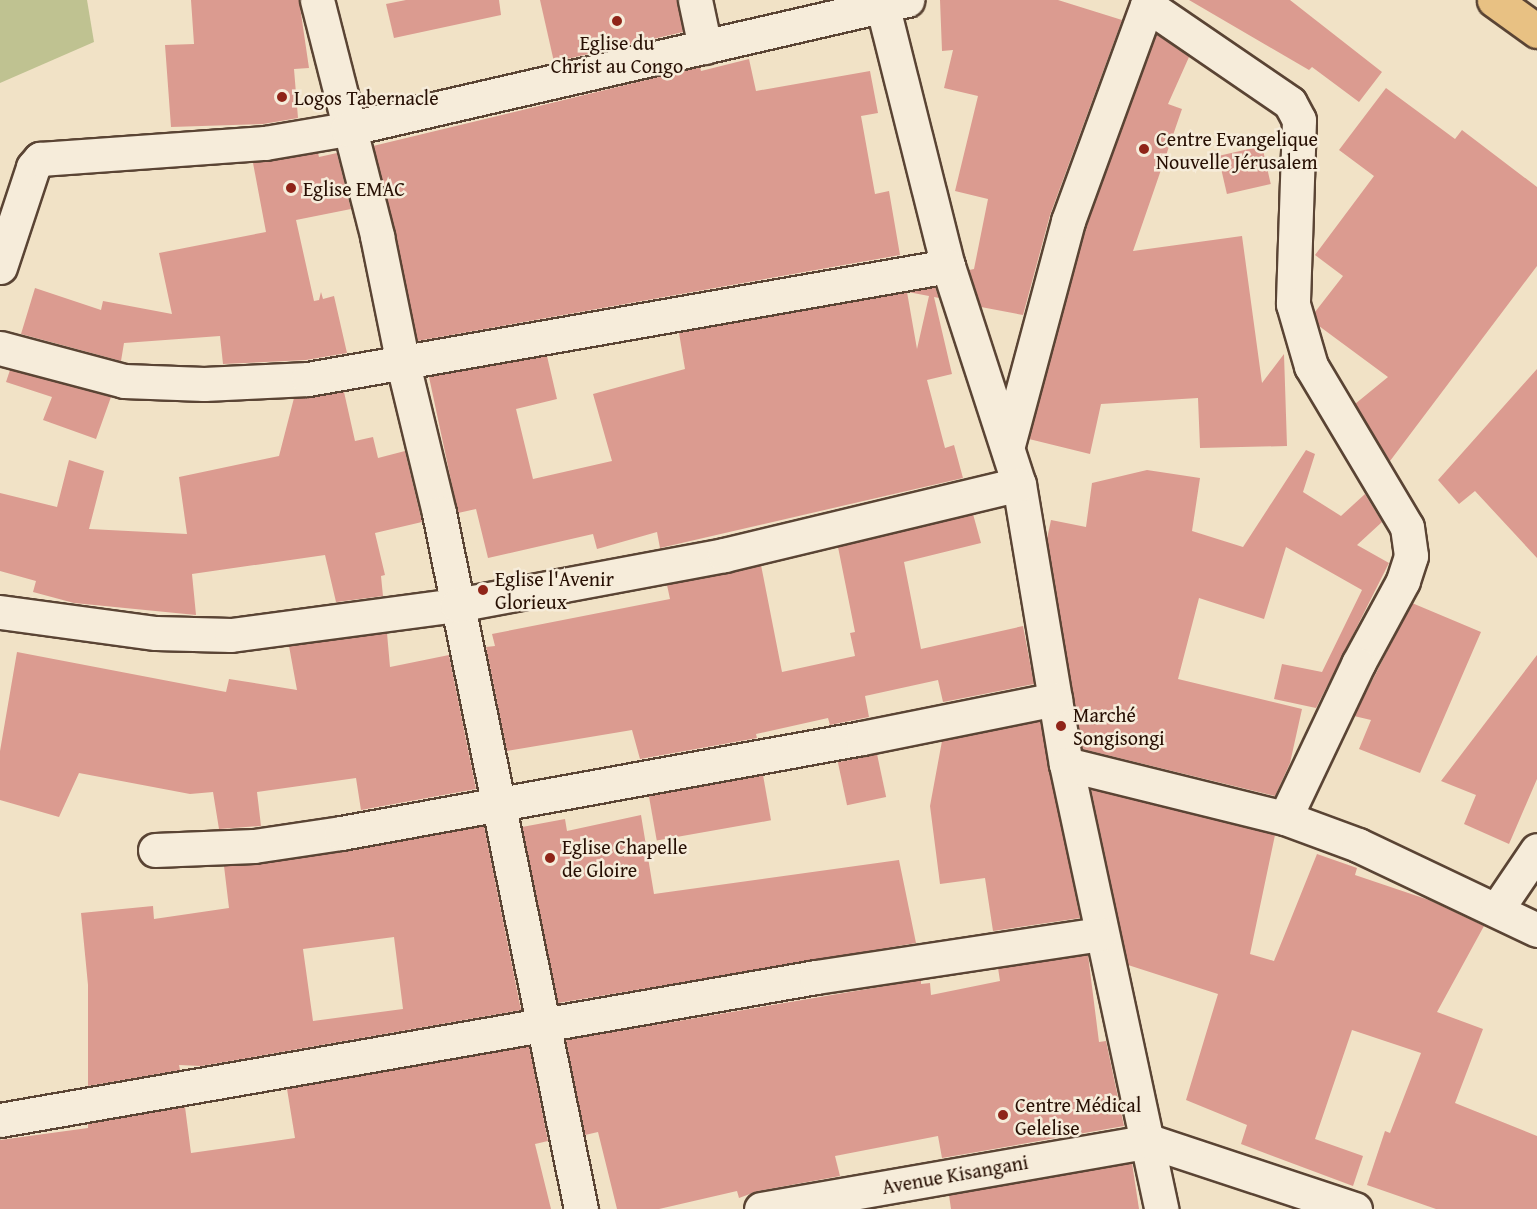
<!DOCTYPE html>
<meta charset="utf-8">
<style>
body{margin:0}
#map{position:relative;width:1537px;height:1209px;overflow:hidden;background:#f1e2c6;font-family:"Gentium Book Plus",serif}
div>[style]{position:absolute}
.green>*{inset:0;background:#bfc291}
.building>*{inset:0;background:#db9b90;transform-origin:0 0}
.roads{filter:drop-shadow(2px 0 #5a4434) drop-shadow(-2px 0 #5a4434) drop-shadow(0 2px #5a4434) drop-shadow(0 -2px #5a4434)}
.minor>*{height:33px;margin:-16.5px;padding:0 16.5px;transform-origin:16.5px;border-radius:16.5px;background:#f6ecda}
.highway>*{height:33px;margin:-16.5px;padding:0 16.5px;transform-origin:16.5px;border-radius:16.5px;background:#e8c183}
.dots>*{width:16px;height:16px;translate:-50% -50%;box-sizing:border-box;border:3px solid #f6ecda;border-radius:50%}
span{translate:-50% -50%;white-space:nowrap;text-align:center;line-height:1.15;-webkit-text-stroke:5px #f6ecda;paint-order:stroke}
.poi-label{font-size:20px;color:#270f03}
.left{translate:0 -50%;text-align:left}
.street-label{font-size:20px;color:#270f03}
</style>
<div id="map">
<div class="green">
<i style="clip-path:polygon(0 0,87px 0,94px 42px,0 83px)"></i>
</div>
<div class="building">
<i style="clip-path:polygon(191px 0,299px 0,309px 68px,294px 69px,298px 118px,263px 124px,171px 127px,165px 45px,194px 44px)"></i>
<i style="clip-path:polygon(406px 0,499px 0,501px 15px,394px 38px,386px 4px)"></i>
<i style="clip-path:polygon(540px 0,677px 0,683px 32px,554px 62px)"></i>
<i style="clip-path:polygon(940px 0,1058px 0,1122px 20px,1050px 215px,1023px 315px,981px 307px,969px 270px,974px 269px,988px 199px,955px 191px,978px 96px,944px 88px,953px 50px,942px 51px)"></i>
<i style="clip-path:polygon(1189px 0,1290px 0,1382px 72px,1359px 102px,1312px 67px,1309px 70px)"></i>
<i style="clip-path:polygon(1156px 34px,1189px 57px,1168px 104px,1182px 109px,1133px 251px,1242px 236px,1262px 383px,1284px 354px,1287px 446px,1200px 448px,1198px 398px,1101px 404px,1090px 454px,1029px 439px,1086px 227px)"></i>
<i style="clip-path:polygon(749px 59px,756px 91px,870px 71px,878px 113px,861px 116px,875px 194px,889px 191px,900px 255px,417px 341px,373px 146px,700px 67px,701px 71px)"></i>
<i style="clip-path:polygon(1386px 88px,1455px 139px,1462px 130px,1537px 187px,1537px 266px,1390px 461px,1355px 404px,1388px 377px,1319px 326px,1315px 312px,1343px 276px,1315px 255px,1374px 176px,1339px 150px)"></i>
<i style="left:1262px;top:146px;width:39px;height:45px;rotate:77deg"></i>
<i style="clip-path:polygon(318px 153px,319px 157px,337px 153px,351px 209px,296px 220px,314px 301px,319px 300px,321px 292px,323px 299px,334px 296px,347px 353px,306px 360px,223px 364px,220px 336px,124px 343px,121px 361px,21px 334px,35px 288px,101px 310px,103px 301px,172px 314px,159px 253px,266px 232px,253px 163px)"></i>
<i style="clip-path:polygon(935px 287px,939px 298px,934px 297px,952px 374px,927px 380px,945px 448px,954px 445px,963px 478px,660px 548px,657px 532px,597px 549px,593px 534px,488px 558px,476px 509px,458px 513px,429px 377px,547px 356px,557px 399px,516px 409px,533px 479px,612px 461px,593px 394px,685px 369px,679px 333px,907px 292px,917px 349px,929px 296px,908px 292px)"></i>
<i style="clip-path:polygon(1537px 369px,1537px 558px,1475px 491px,1459px 504px,1438px 480px)"></i>
<i style="clip-path:polygon(10px 370px,111px 397px,96px 439px,43px 420px,52px 397px,6px 382px)"></i>
<i style="clip-path:polygon(344px 392px,355px 441px,373px 437px,378px 458px,405px 451px,422px 522px,375px 533px,385px 575px,381px 576px,383px 596px,336px 602px,325px 555px,192px 574px,196px 615px,74px 603px,33px 592px,36px 581px,0 571px,0 493px,57px 507px,69px 460px,104px 471px,89px 529px,187px 534px,179px 477px,279px 456px,294px 398px)"></i>
<i style="clip-path:polygon(1306px 450px,1315px 454px,1303px 492px,1341px 516px,1365px 494px,1382px 522px,1357px 545px,1389px 563px,1316px 708px,1274px 699px,1282px 664px,1322px 672px,1362px 590px,1286px 547px,1264px 619px,1199px 598px,1178px 679px,1302px 709px,1290px 763px,1275px 796px,1082px 749px,1047px 539px,1051px 520px,1086px 527px,1092px 483px,1147px 470px,1200px 478px,1192px 531px,1243px 547px)"></i>
<i style="clip-path:polygon(973px 514px,981px 543px,904px 562px,921px 649px,1023px 626px,1034px 684px,943px 702px,938px 680px,865px 696px,869px 717px,830px 725px,828px 718px,756px 734px,757px 738px,640px 759px,632px 730px,507px 751px,486px 647px,495px 646px,492px 634px,670px 599px,667px 585px,761px 565px,782px 672px,855px 656px,850px 633px,855px 632px,838px 547px)"></i>
<i style="clip-path:polygon(1412px 603px,1481px 632px,1420px 773px,1359px 749px,1371px 720px,1354px 716px)"></i>
<i style="clip-path:polygon(387px 633px,390px 667px,449px 655px,476px 789px,361px 810px,356px 778px,257px 792px,261px 826px,219px 829px,213px 792px,190px 794px,79px 773px,59px 817px,0 800px,0 751px,17px 652px,226px 692px,229px 679px,297px 690px,289px 646px)"></i>
<i style="clip-path:polygon(1537px 655px,1537px 779px,1509px 844px,1464px 824px,1476px 795px,1441px 781px)"></i>
<i style="clip-path:polygon(1040px 721px,1080px 918px,993px 931px,985px 878px,940px 884px,930px 806px,942px 741px)"></i>
<i style="left:877px;top:754px;width:44px;height:40px;rotate:78deg"></i>
<i style="left:763px;top:775px;width:46px;height:116px;rotate:80deg"></i>
<i style="clip-path:polygon(1091px 789px,1275px 835px,1250px 954px,1274px 961px,1317px 854px,1357px 868px,1355px 875px,1429px 900px,1484px 926px,1437px 1012px,1483px 1029px,1455px 1103px,1537px 1136px,1537px 1209px,1436px 1209px,1367px 1185px,1385px 1131px,1390px 1133px,1421px 1053px,1352px 1030px,1315px 1139px,1363px 1156px,1353px 1186px,1241px 1144px,1247px 1125px,1186px 1100px,1218px 994px,1128px 965px)"></i>
<i style="clip-path:polygon(641px 815px,654px 894px,899px 860px,916px 943px,558px 1003px,522px 827px,565px 819px,567px 831px)"></i>
<i style="clip-path:polygon(evenodd,484px 826px,521px 1010px,201px 1066px,179px 1065px,180px 1070px,88px 1086px,88px 985px,81px 913px,153px 906px,154px 919px,229px 908px,224px 866px,344px 852px,484px 826px,394px 937px,403px 1009px,313px 1021px,303px 949px,394px 937px)"></i>
<i style="clip-path:polygon(1088px 955px,1099px 1042px,1106px 1041px,1124px 1126px,942px 1158px,938px 1136px,835px 1156px,840px 1176px,758px 1191px,739px 1198px,737px 1191px,659px 1209px,617px 1209px,598px 1132px,585px 1135px,566px 1040px,921px 980px,921px 984px,930px 983px,931px 995px,1000px 981px,998px 968px)"></i>
<i style="clip-path:polygon(529px 1046px,548px 1141px,535px 1144px,551px 1209px,0 1209px,0 1140px,88px 1128px,88px 1124px,185px 1107px,191px 1153px,295px 1138px,287px 1089px)"></i>
<i style="clip-path:polygon(1132px 1163px,1139px 1209px,951px 1209px,949px 1195px)"></i>
</div>
<div class="roads">
<div class="minor">
<i style="left:317px;top:0;width:244px;rotate:75.7deg"></i>
<i style="left:377px;top:236px;width:131px;rotate:78.5deg"></i>
<i style="left:403px;top:364px;width:153px;rotate:76.4deg"></i>
<i style="left:439px;top:513px;width:710px;rotate:78.47deg"></i>
<i style="left:695px;top:0;width:48px;rotate:78deg"></i>
<i style="left:881px;top:0;width:274px;rotate:75.9deg"></i>
<i style="left:948px;top:266px;width:229px;rotate:72deg"></i>
<i style="left:1019px;top:484px;width:284px;rotate:80.5deg"></i>
<i style="left:1066px;top:764px;width:455px;rotate:77.9deg"></i>
<i style="left:1147px;top:5px;width:173px;rotate:34.4deg"></i>
<i style="left:1290px;top:103px;width:19px;rotate:62deg"></i>
<i style="left:1299px;top:120px;width:184px;rotate:91.9deg"></i>
<i style="left:1293px;top:304px;width:65px;rotate:73.8deg"></i>
<i style="left:1311px;top:366px;width:187px;rotate:59.2deg"></i>
<i style="left:1407px;top:527px;width:29px;rotate:82deg"></i>
<i style="left:1411px;top:556px;width:26px;rotate:108deg"></i>
<i style="left:1403px;top:581px;width:94px;rotate:118.5deg"></i>
<i style="left:1358px;top:664px;width:170px;rotate:115.4deg"></i>
<i style="left:0;top:267px;width:105px;rotate:-71.7deg"></i>
<i style="left:33px;top:167px;width:11px;rotate:-49deg"></i>
<i style="left:40px;top:159px;width:226px;rotate:-4.1deg"></i>
<i style="left:265px;top:143px;width:83px;rotate:-9.7deg"></i>
<i style="left:347px;top:129px;width:575px;rotate:-12.97deg"></i>
<i style="left:0;top:348px;width:128px;rotate:14.9deg"></i>
<i style="left:124px;top:381px;width:80px;rotate:2.1deg"></i>
<i style="left:204px;top:384px;width:104px;rotate:-2.8deg"></i>
<i style="left:308px;top:379px;width:650px;rotate:-10.01deg"></i>
<i style="left:1008px;top:445px;width:232px;rotate:-75deg"></i>
<i style="left:1068px;top:221px;width:235px;rotate:-69.9deg"></i>
<i style="left:0;top:612px;width:157px;rotate:7.7deg"></i>
<i style="left:156px;top:633px;width:75px;rotate:1.5deg"></i>
<i style="left:231px;top:635px;width:228px;rotate:-7.6deg"></i>
<i style="left:457px;top:605px;width:272px;rotate:-10.6deg"></i>
<i style="left:724px;top:555px;width:303px;rotate:-13.5deg"></i>
<i style="left:1066px;top:764px;width:226px;rotate:13.9deg"></i>
<i style="left:1285px;top:818px;width:78px;rotate:20.3deg"></i>
<i style="left:1358px;top:845px;width:198px;rotate:25.4deg"></i>
<i style="left:155px;top:850px;width:99px;rotate:-2.3deg"></i>
<i style="left:254px;top:846px;width:88px;rotate:-8.5deg"></i>
<i style="left:341px;top:833px;width:530px;rotate:-10.33deg"></i>
<i style="left:862px;top:738px;width:197px;rotate:-11.4deg"></i>
<i style="left:1497px;top:909px;width:71px;rotate:-55.9deg"></i>
<i style="left:0;top:1120px;width:828px;rotate:-9.94deg"></i>
<i style="left:816px;top:977px;width:287px;rotate:-8.6deg"></i>
<i style="left:761px;top:1209px;width:394px;rotate:-9.9deg"></i>
<i style="left:1149px;top:1141px;width:217px;rotate:18.3deg"></i>
</div>
<div class="highway">
<i style="left:1494px;top:0;width:53px;rotate:35.8deg"></i>
</div>
</div>
<div class="dots">
<i style="left:617px;top:21px;background:#8f2418"></i>
<i style="left:282px;top:97px;background:#8f2418"></i>
<i style="left:1144px;top:149px;background:#8f2418"></i>
<i style="left:291px;top:188px;background:#8f2418"></i>
<i style="left:483px;top:590px;background:#8f2418"></i>
<i style="left:1061px;top:726px;background:#8f2418"></i>
<i style="left:550px;top:858px;background:#8f2418"></i>
<i style="left:1003px;top:1115px;background:#8f2418"></i>
</div>
<div class="poi-label">
<span style="left:617px;top:54px">Eglise du<br>Christ au Congo</span>
<span class="left" style="left:294px;top:97px">Logos Tabernacle</span>
<span class="left" style="left:1156px;top:150px">Centre Evangelique<br>Nouvelle Jérusalem</span>
<span class="left" style="left:303px;top:188px">Eglise EMAC</span>
<span class="left" style="left:495px;top:590px">Eglise l'Avenir<br>Glorieux</span>
<span class="left" style="left:1073px;top:726px">Marché<br>Songisongi</span>
<span class="left" style="left:562px;top:858px">Eglise Chapelle<br>de Gloire</span>
<span class="left" style="left:1015px;top:1116px">Centre Médical<br>Gelelise</span>
</div>
<div class="street-label">
<span style="left:955px;top:1174px;rotate:-10deg">Avenue Kisangani</span>
</div>
</div>
